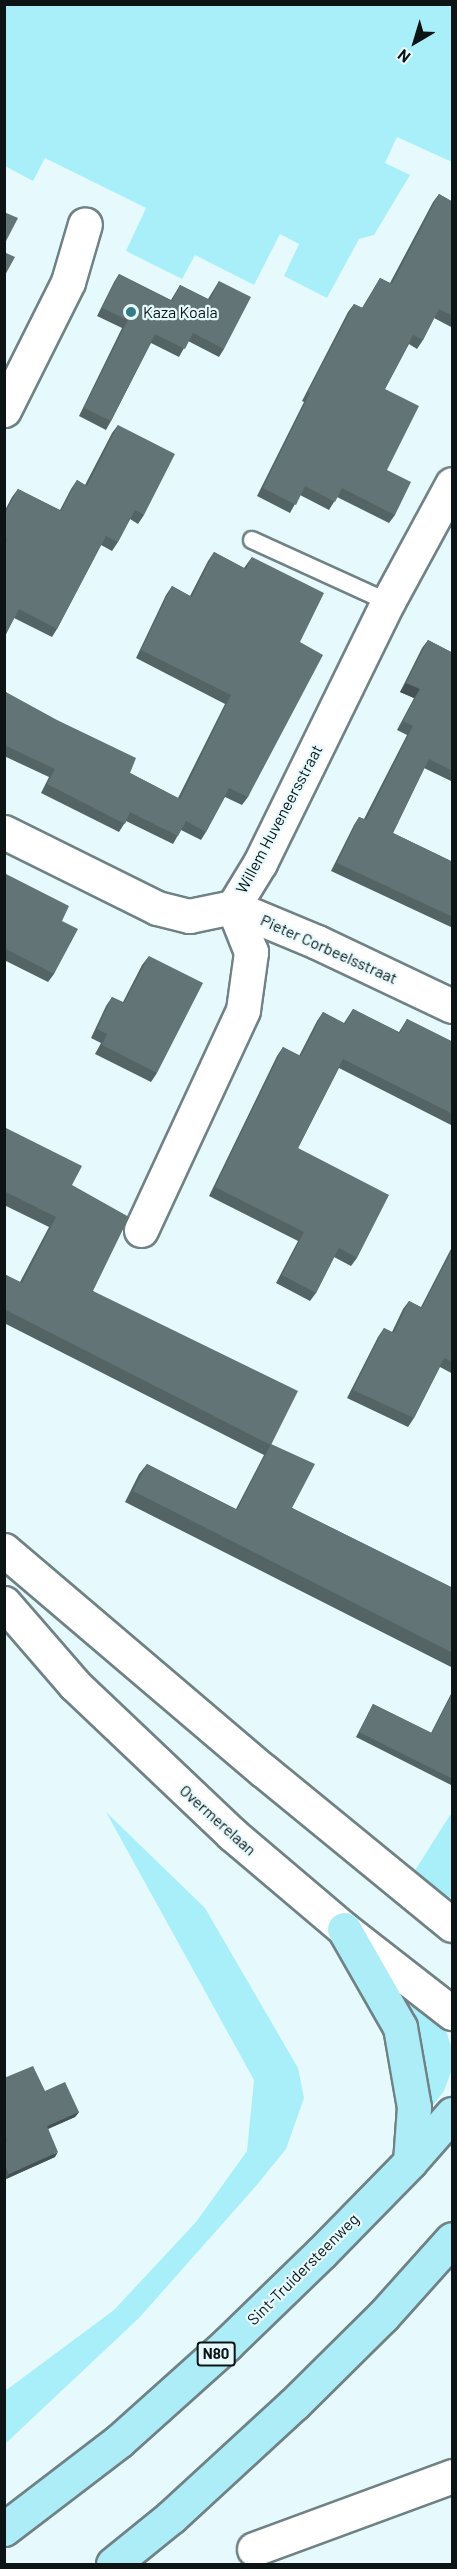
<!DOCTYPE html>
<style>
body{margin:0}
#map{position:relative;width:457px;height:2569px;overflow:hidden;background:#e6fafd;font-family:Barlow,sans-serif}
div>[style]{position:absolute}
.green>*{inset:0;background:#a9eff9}
.roads{filter:drop-shadow(2px 0 #708285) drop-shadow(-2px 0 #708285) drop-shadow(0 2px #708285) drop-shadow(0 -2px #708285)}
.service>*{height:16px;margin:-8px;padding:0 8px;transform-origin:8px;border-radius:8px;background:#fff}
.minor>*{height:33px;margin:-16.5px;padding:0 16.5px;transform-origin:16.5px;border-radius:16.5px;background:#fff}
.primary>*{height:33px;margin:-16.5px;padding:0 16.5px;transform-origin:16.5px;border-radius:16.5px;background:#acedf7}
.wall>*{inset:0;background:#546465}
.shaded-wall>*{inset:0;background:#455153}
.building>*{inset:0;background:#627476}
.dots>*{width:16px;height:16px;translate:-50% -50%;box-sizing:border-box;border:3px solid #e6fafd;border-radius:50%}
span{translate:-50% -50%;white-space:nowrap;text-align:center;line-height:1.15;-webkit-text-stroke:4.5px #e6fafd;paint-order:stroke}
.shield-label span{padding:2px 4px;background:#e6fafd;border:2px solid;border-radius:4px;-webkit-text-stroke-width:0}
.shield-label{font-size:15px;color:#0d1415;font-weight:700}
.poi-label{font-size:16px;color:#0d1415}
.left{translate:0 -50%;text-align:left}
.street-label{font-size:16px;color:#0d1415}
.frame{position:absolute;inset:0;border:6px solid #0d1415;pointer-events:none}
.north{position:absolute;left:385px;top:12px;width:60px;height:60px;-webkit-text-stroke:4px #e6fafd;paint-order:stroke;rotate:218deg;font-size:16px;font-weight:700;line-height:24px;text-align:center;color:#0d1415}
.north::after{content:'';display:block;margin:auto;width:21px;height:27px;background:#0d1415;clip-path:polygon(50% 0,100% 100%,50% 72%,0 100%)}
</style>
<div id="map">
<div class="green">
<i style="clip-path:polygon(4px 5px,452px 5px,452px 162px,397px 137px,385px 163px,410px 175px,374px 235px,359px 239px,327px 298px,284px 276px,299px 244px,280px 234px,254px 285px,195px 255px,182px 279px,126px 251px,146px 208px,45px 158px,33px 181px,5px 166px)"></i>
<i style="clip-path:polygon(106px 1812px,205px 1908px,298px 2068px,304px 2098px,286px 2149px,256px 2186px,139px 2318px,5px 2444px,5px 2391px,114px 2310px,196px 2222px,247px 2151px,254px 2080px)"></i>
<i style="clip-path:polygon(450px 1815px,452px 1817px,452px 1897px,441px 1898px,414px 1872px)"></i>
<i style="clip-path:polygon(418px 2003px,445px 2028px,452px 2049px,452px 2069px,444px 2091px,430px 2109px,410px 2007px)"></i>
</div>
<div class="roads">
<div class="service">
<i style="left:252px;top:540px;width:149px;rotate:24.5deg"></i>
</div>
<div class="minor">
<i style="left:4px;top:410px;width:143px;rotate:-63.4deg"></i>
<i style="left:68px;top:282px;width:60px;rotate:-73.7deg"></i>
<i style="left:4px;top:832px;width:171px;rotate:26.4deg"></i>
<i style="left:157px;top:908px;width:33px;rotate:14deg"></i>
<i style="left:189px;top:916px;width:45px;rotate:-11.6deg"></i>
<i style="left:233px;top:907px;width:91px;rotate:22.6deg"></i>
<i style="left:317px;top:942px;width:149px;rotate:25.4deg"></i>
<i style="left:233px;top:907px;width:52px;rotate:-58.5deg"></i>
<i style="left:260px;top:863px;width:291px;rotate:-63.9deg"></i>
<i style="left:388px;top:602px;width:134px;rotate:-61.5deg"></i>
<i style="left:141px;top:1230px;width:242px;rotate:-65.1deg"></i>
<i style="left:243px;top:1010px;width:59px;rotate:-82.1deg"></i>
<i style="left:251px;top:952px;width:48px;rotate:-111.8deg"></i>
<i style="left:4px;top:1550px;width:341px;rotate:40.4deg"></i>
<i style="left:264px;top:1771px;width:243px;rotate:39.3deg"></i>
<i style="left:4px;top:1603px;width:108px;rotate:49.1deg"></i>
<i style="left:75px;top:1685px;width:216px;rotate:43.5deg"></i>
<i style="left:232px;top:1834px;width:147px;rotate:40.3deg"></i>
<i style="left:344px;top:1929px;width:137px;rotate:37.9deg"></i>
<i style="left:254px;top:2549px;width:211px;rotate:-20.2deg"></i>
</div>
<div class="primary">
<i style="left:344px;top:1929px;width:113px;rotate:60.3deg"></i>
<i style="left:400px;top:2027px;width:81px;rotate:80.1deg"></i>
<i style="left:414px;top:2107px;width:55px;rotate:94.2deg"></i>
<i style="left:4px;top:2529px;width:145px;rotate:-37.4deg"></i>
<i style="left:119px;top:2441px;width:145px;rotate:-41.9deg"></i>
<i style="left:227px;top:2344px;width:131px;rotate:-44.1deg"></i>
<i style="left:321px;top:2253px;width:127px;rotate:-45.6deg"></i>
<i style="left:410px;top:2162px;width:64px;rotate:-48.8deg"></i>
<i style="left:113px;top:2564px;width:75px;rotate:-39deg"></i>
<i style="left:171px;top:2517px;width:167px;rotate:-42.6deg"></i>
<i style="left:294px;top:2404px;width:125px;rotate:-44.7deg"></i>
<i style="left:383px;top:2316px;width:103px;rotate:-48.1deg"></i>
</div>
</div>
<div class="wall">
<i style="clip-path:polygon(439px 194px,453px 202px,453px 328px,434px 318px,423px 340px,417px 349px,409px 344px,385px 389px,387px 470px,395px 515px,389px 523px,337px 497px,329px 510px,300px 495px,290px 513px,257px 496px,304px 402px,302px 401px,348px 312px,354px 304px,362px 308px,380px 278px,390px 283px,433px 202px)"></i>
<i style="clip-path:polygon(119px 274px,171px 300px,180px 285px,208px 299px,219px 281px,224px 349px,219px 357px,188px 341px,179px 357px,151px 343px,111px 421px,106px 430px,79px 416px,122px 328px,97px 316px,114px 282px)"></i>
<i style="clip-path:polygon(118px 425px,144px 515px,138px 524px,130px 519px,118px 542px,112px 551px,101px 545px,57px 629px,52px 637px,14px 618px,4px 638px,4px 512px,12px 497px,18px 489px,60px 510px,71px 489px,77px 480px,85px 485px,112px 433px)"></i>
<i style="clip-path:polygon(214px 552px,244px 568px,252px 557px,300px 642px,248px 797px,242px 805px,225px 797px,206px 832px,201px 840px,181px 830px,173px 844px,126px 821px,119px 832px,41px 793px,49px 777px,4px 756px,4px 691px,130px 773px,178px 798px,225px 704px,136px 658px,166px 595px,172px 586px,190px 596px,208px 561px)"></i>
<i style="clip-path:polygon(428px 640px,453px 653px,453px 782px,424px 768px,393px 833px,453px 862px,453px 928px,331px 871px,354px 825px,359px 817px,364px 819px,407px 735px,397px 730px,414px 698px,400px 692px,422px 648px)"></i>
<i style="clip-path:polygon(4px 873px,62px 921px,54px 974px,48px 982px,4px 960px)"></i>
<i style="clip-path:polygon(149px 956px,157px 1073px,151px 1082px,95px 1054px,101px 1043px,91px 1038px,106px 1006px,112px 997px,123px 1002px,142px 965px)"></i>
<i style="clip-path:polygon(353px 1009px,399px 1032px,407px 1019px,453px 1042px,453px 1126px,339px 1068px,298px 1148px,357px 1258px,351px 1266px,334px 1257px,316px 1293px,310px 1301px,276px 1283px,298px 1241px,209px 1196px,277px 1056px,283px 1047px,299px 1056px,317px 1021px,323px 1012px,344px 1023px)"></i>
<i style="clip-path:polygon(4px 1127px,72px 1185px,93px 1291px,271px 1444px,292px 1508px,453px 1588px,453px 1668px,125px 1502px,139px 1474px,147px 1464px,236px 1509px,264px 1455px,4px 1323px,4px 1274px,20px 1282px,49px 1227px,4px 1205px)"></i>
<i style="clip-path:polygon(453px 1245px,453px 1374px,440px 1367px,414px 1418px,408px 1427px,347px 1398px,378px 1337px,384px 1328px,392px 1332px,403px 1309px,409px 1301px,421px 1307px)"></i>
<i style="clip-path:polygon(453px 1690px,453px 1786px,356px 1737px,373px 1704px,431px 1733px)"></i>
<i style="clip-path:polygon(4px 2078px,45px 2091px,79px 2112px,75px 2117px,48px 2129px,55px 2157px,6px 2179px,4px 2177px)"></i>
</div>
<div class="shaded-wall">
<i style="clip-path:polygon(406px 683px,420px 689px,414px 698px,400px 692px)"></i>
<i style="clip-path:polygon(79px 2112px,75px 2117px,43px 2131px,47px 2126px)"></i>
<i style="clip-path:polygon(58px 2152px,55px 2157px,6px 2179px,9px 2174px)"></i>
</div>
<div class="building">
<i style="clip-path:polygon(439px 194px,453px 202px,453px 316px,439px 309px,423px 340px,413px 335px,385px 389px,419px 406px,387px 470px,411px 482px,395px 515px,342px 488px,335px 502px,305px 486px,296px 505px,263px 488px,310px 393px,308px 392px,354px 304px,363px 308px,380px 278px,392px 284px)"></i>
<i style="clip-path:polygon(4px 212px,18px 218px,4px 245px)"></i>
<i style="clip-path:polygon(4px 252px,15px 257px,4px 277px)"></i>
<i style="clip-path:polygon(119px 274px,172px 301px,180px 285px,210px 300px,219px 281px,251px 297px,224px 349px,193px 333px,185px 349px,155px 334px,111px 421px,84px 408px,128px 320px,102px 308px)"></i>
<i style="clip-path:polygon(118px 425px,175px 454px,144px 515px,135px 510px,118px 542px,106px 536px,57px 629px,19px 609px,4px 638px,4px 545px,7px 540px,4px 538px,4px 515px,18px 489px,61px 511px,77px 480px,87px 486px)"></i>
<i style="clip-path:polygon(214px 552px,246px 569px,252px 557px,324px 593px,300px 642px,323px 655px,248px 797px,229px 788px,206px 832px,186px 821px,178px 836px,130px 812px,125px 824px,47px 784px,55px 769px,4px 745px,4px 691px,57px 720px,136px 758px,130px 773px,180px 799px,231px 695px,141px 650px,172px 586px,192px 597px)"></i>
<i style="clip-path:polygon(428px 640px,453px 653px,453px 771px,429px 759px,393px 833px,453px 862px,453px 917px,337px 863px,359px 817px,366px 820px,413px 726px,403px 721px,420px 689px,406px 683px)"></i>
<i style="clip-path:polygon(4px 873px,69px 906px,62px 921px,78px 929px,54px 974px,4px 948px)"></i>
<i style="clip-path:polygon(149px 956px,203px 983px,157px 1073px,102px 1045px,107px 1034px,97px 1029px,112px 997px,124px 1003px)"></i>
<i style="clip-path:polygon(353px 1009px,400px 1033px,407px 1019px,453px 1042px,453px 1114px,343px 1059px,298px 1148px,389px 1195px,357px 1258px,339px 1248px,316px 1293px,282px 1275px,304px 1232px,215px 1187px,283px 1047px,301px 1056px,323px 1012px,345px 1024px)"></i>
<i style="clip-path:polygon(4px 1127px,82px 1166px,72px 1185px,129px 1217px,93px 1291px,298px 1391px,271px 1445px,4px 1309px,4px 1274px,22px 1283px,56px 1217px,4px 1191px)"></i>
<i style="clip-path:polygon(453px 1248px,453px 1362px,444px 1358px,414px 1418px,353px 1390px,384px 1328px,394px 1333px,409px 1301px,422px 1308px)"></i>
<i style="clip-path:polygon(271px 1444px,315px 1464px,292px 1508px,453px 1588px,453px 1653px,133px 1491px,147px 1464px,237px 1510px)"></i>
<i style="clip-path:polygon(453px 1692px,453px 1779px,359px 1732px,373px 1704px,432px 1733px)"></i>
<i style="clip-path:polygon(33px 2066px,45px 2091px,65px 2082px,79px 2112px,47px 2126px,58px 2152px,9px 2174px,4px 2164px,4px 2141px,7px 2140px,4px 2134px,4px 2078px)"></i>
</div>
<div class="dots">
<i style="left:131px;top:312px;background:#347c86"></i>
</div>
<div class="shield-label">
<span style="left:216px;top:2354px">N80</span>
</div>
<div class="poi-label">
<span class="left" style="left:143px;top:312px">Kaza Koala</span>
</div>
<div class="street-label">
<span style="left:279px;top:819px;rotate:-62deg">Willem Huveneersstraat</span>
<span style="left:329px;top:949px;rotate:24deg">Pieter Corbeelsstraat</span>
<span style="left:218px;top:1820px;rotate:42deg">Overmerelaan</span>
<span style="left:303px;top:2269px;rotate:-45deg">Sint-Truidersteenweg</span>
</div>
<div class="frame"></div>
<div class="north">N</div>
</div>
